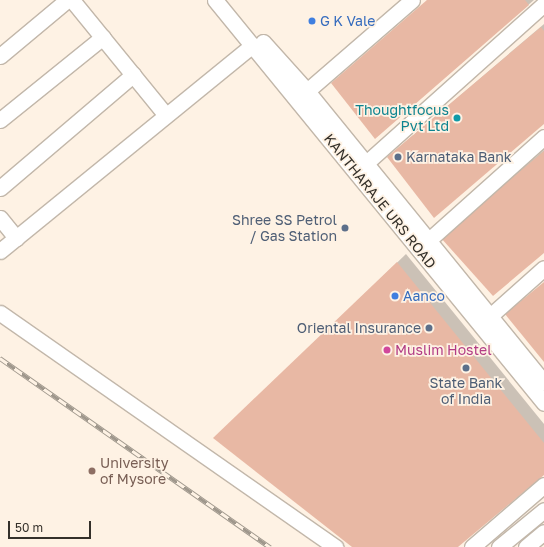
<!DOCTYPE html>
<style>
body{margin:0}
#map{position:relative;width:544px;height:547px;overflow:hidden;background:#fef2e4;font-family:"Golos Text",sans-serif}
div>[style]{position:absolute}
.shadow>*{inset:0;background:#0003}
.building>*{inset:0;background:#e8b8a4}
.roads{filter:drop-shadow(1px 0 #c2b7aa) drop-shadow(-1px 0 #c2b7aa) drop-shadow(0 1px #c2b7aa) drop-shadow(0 -1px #c2b7aa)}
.minor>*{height:15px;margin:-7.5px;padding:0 7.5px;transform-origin:7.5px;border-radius:7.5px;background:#fff}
.rail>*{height:4.5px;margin-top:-2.25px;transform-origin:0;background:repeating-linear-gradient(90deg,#fef2e4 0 9px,#9f978c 0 18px);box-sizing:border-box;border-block:1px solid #9f978c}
.dots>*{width:11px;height:11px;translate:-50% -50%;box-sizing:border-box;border:2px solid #fef2e4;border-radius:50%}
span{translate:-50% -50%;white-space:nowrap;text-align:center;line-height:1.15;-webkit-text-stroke:3.5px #fef2e4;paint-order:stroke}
.shop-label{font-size:14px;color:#366cbe}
.left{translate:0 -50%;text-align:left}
.culture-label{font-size:14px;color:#0d838f}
.right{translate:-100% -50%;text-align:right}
.service-label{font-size:14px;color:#4e5e75}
.street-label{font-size:14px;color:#34302a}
.hotel-label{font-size:14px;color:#b23c85}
.education-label{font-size:14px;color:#785e54}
.scale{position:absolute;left:8px;top:521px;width:83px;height:18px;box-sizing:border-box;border:2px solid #34302a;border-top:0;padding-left:5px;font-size:12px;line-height:14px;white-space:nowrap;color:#34302a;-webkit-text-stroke:3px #fef2e4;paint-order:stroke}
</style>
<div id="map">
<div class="shadow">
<i style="clip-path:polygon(427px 0,534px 0,375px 138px)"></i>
<i style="clip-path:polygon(544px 24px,544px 123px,388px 157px,397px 149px)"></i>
<i style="clip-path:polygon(544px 150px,544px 251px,451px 229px)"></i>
<i style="clip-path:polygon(406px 254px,544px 424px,544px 474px,456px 547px,354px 547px,223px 430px)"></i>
</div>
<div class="building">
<i style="clip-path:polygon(427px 0,525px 0,529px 5px,375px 139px,331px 83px)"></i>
<i style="clip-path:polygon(541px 27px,544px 31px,544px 124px,434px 218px,387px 157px)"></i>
<i style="clip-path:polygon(544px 151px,544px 253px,493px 296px,441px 238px)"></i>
<i style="clip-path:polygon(397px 262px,544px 443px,544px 475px,458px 547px,352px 547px,213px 438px)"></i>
<i style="clip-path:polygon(544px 282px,544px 362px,505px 314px)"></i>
</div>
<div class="roads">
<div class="minor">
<i style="left:72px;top:0;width:147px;rotate:50.8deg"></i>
<i style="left:215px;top:0;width:520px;rotate:50.77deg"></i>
<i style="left:263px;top:42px;width:66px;rotate:48.1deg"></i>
<i style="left:307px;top:91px;width:376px;rotate:50.9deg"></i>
<i style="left:0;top:56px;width:87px;rotate:-39.9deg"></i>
<i style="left:300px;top:97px;width:148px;rotate:-40.9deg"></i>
<i style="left:0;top:120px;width:132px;rotate:-38.9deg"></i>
<i style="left:365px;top:164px;width:240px;rotate:-41.8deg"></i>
<i style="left:0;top:188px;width:175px;rotate:-40.4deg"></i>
<i style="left:0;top:218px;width:26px;rotate:51deg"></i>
<i style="left:421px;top:247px;width:165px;rotate:-41.8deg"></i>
<i style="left:0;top:251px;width:326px;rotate:-39.2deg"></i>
<i style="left:0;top:313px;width:409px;rotate:34.9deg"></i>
<i style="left:490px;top:316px;width:72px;rotate:-41.6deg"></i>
<i style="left:472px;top:547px;width:95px;rotate:-40.7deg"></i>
<i style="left:499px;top:547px;width:58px;rotate:-39.4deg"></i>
<i style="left:526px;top:547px;width:23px;rotate:-40deg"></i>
</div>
</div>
<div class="rail">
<i style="left:0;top:358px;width:330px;rotate:35deg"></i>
</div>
<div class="dots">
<i style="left:312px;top:21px;background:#3f7fe0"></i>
<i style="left:457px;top:118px;background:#0f9aa8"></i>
<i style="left:398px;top:157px;background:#5c6f8a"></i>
<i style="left:345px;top:228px;background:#5c6f8a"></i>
<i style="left:395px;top:296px;background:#3f7fe0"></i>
<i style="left:429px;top:328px;background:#5c6f8a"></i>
<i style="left:387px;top:350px;background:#d1479c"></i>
<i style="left:466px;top:368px;background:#5c6f8a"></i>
<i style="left:92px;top:471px;background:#8d6e63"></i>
</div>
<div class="shop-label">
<span class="left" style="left:320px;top:21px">G K Vale</span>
<span class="left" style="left:403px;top:296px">Aanco</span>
</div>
<div class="culture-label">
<span class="right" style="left:449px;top:118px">Thoughtfocus<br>Pvt Ltd</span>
</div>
<div class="service-label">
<span class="left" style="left:406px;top:157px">Karnataka Bank</span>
<span class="right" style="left:337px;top:228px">Shree SS Petrol<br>/ Gas Station</span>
<span class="right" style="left:421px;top:328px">Oriental Insurance</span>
<span style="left:466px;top:391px">State Bank<br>of India</span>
</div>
<div class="street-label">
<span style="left:380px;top:201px;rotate:51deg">KANTHARAJE URS ROAD</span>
</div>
<div class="hotel-label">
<span class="left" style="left:395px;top:350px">Muslim Hostel</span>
</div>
<div class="education-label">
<span class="left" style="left:100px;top:471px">University<br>of Mysore</span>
</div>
<div class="scale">50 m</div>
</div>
